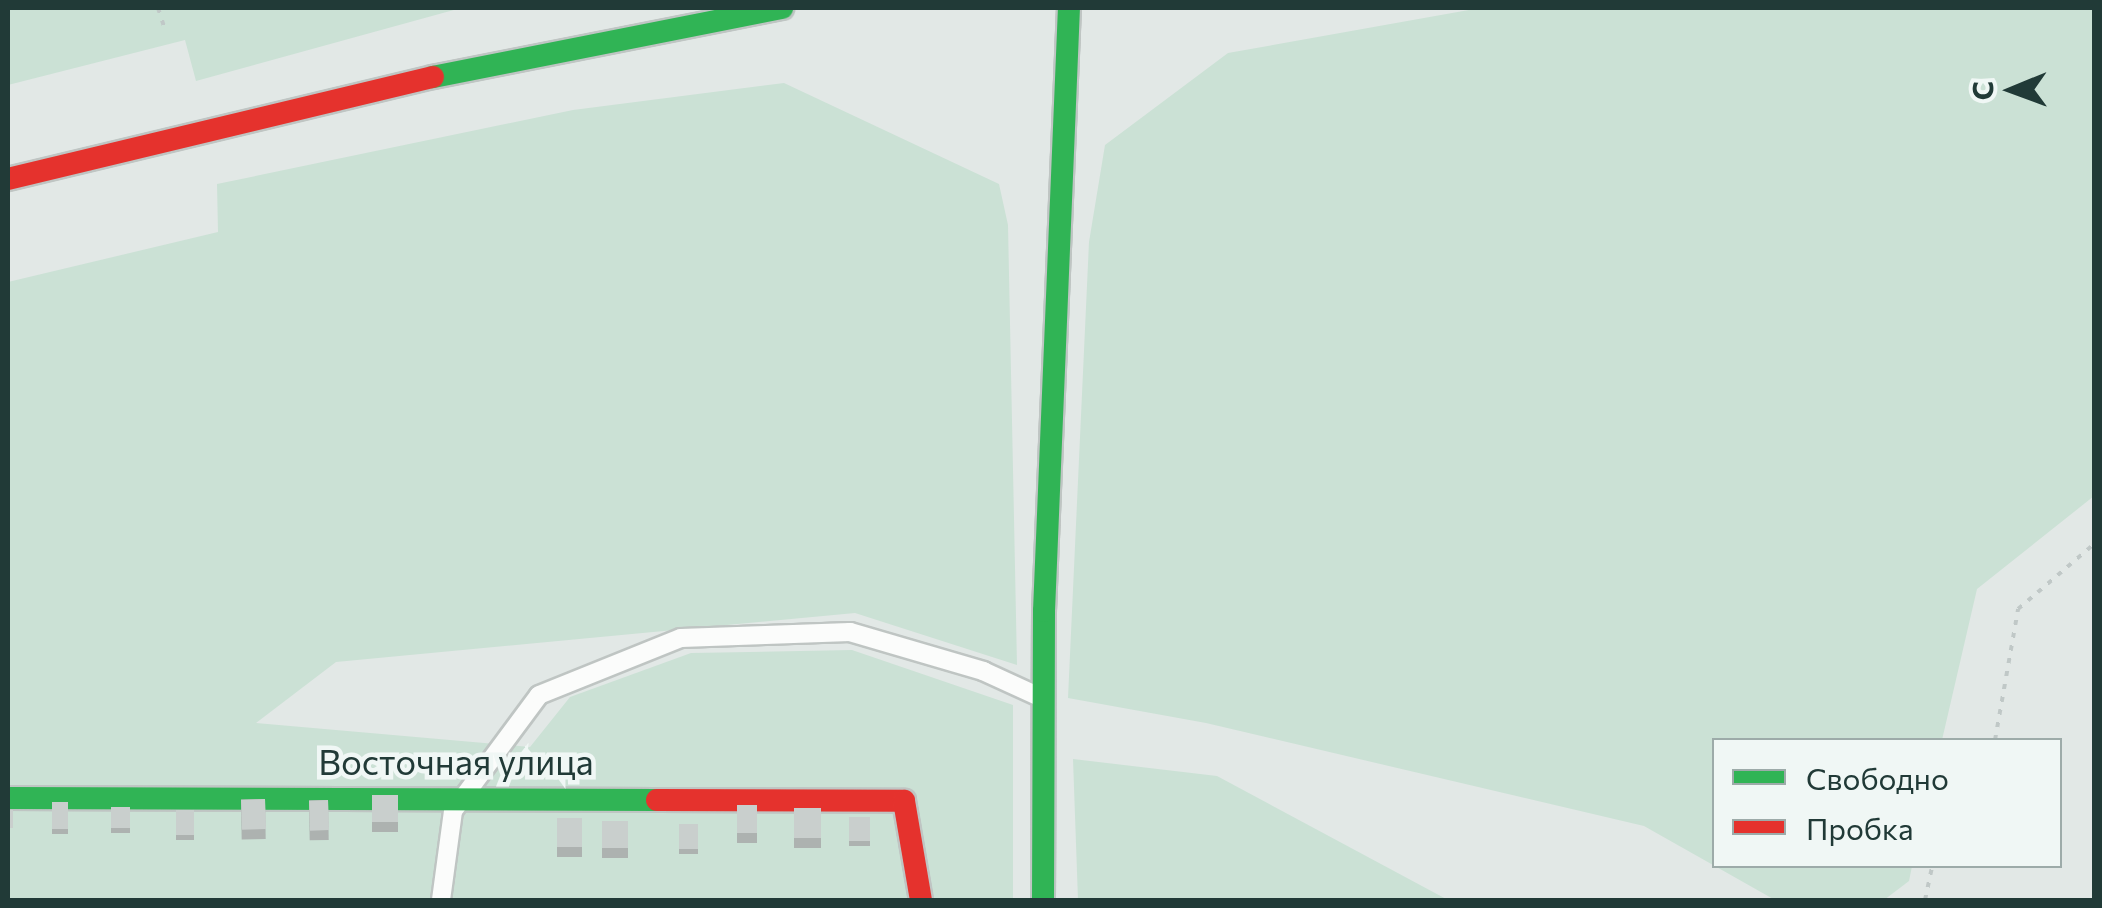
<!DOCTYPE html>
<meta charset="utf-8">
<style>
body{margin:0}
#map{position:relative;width:2102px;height:908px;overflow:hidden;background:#e2e8e6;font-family:Commissioner,sans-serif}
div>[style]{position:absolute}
.green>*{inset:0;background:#cbe1d5}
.path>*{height:4px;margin-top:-2px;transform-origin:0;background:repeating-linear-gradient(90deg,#c0c8c7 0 5px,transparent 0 13px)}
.roads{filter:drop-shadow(2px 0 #bfc5c3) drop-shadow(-2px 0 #bfc5c3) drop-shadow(0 2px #bfc5c3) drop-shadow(0 -2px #bfc5c3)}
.street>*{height:18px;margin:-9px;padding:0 9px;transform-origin:9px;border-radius:9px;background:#fbfcfb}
.fast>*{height:22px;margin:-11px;padding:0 11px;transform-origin:11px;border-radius:11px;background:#30b455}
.jam>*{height:22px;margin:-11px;padding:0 11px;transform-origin:11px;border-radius:11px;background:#e5322d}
.wall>*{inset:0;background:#adb2b0;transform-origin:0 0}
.building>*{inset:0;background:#c9cfcd;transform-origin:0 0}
span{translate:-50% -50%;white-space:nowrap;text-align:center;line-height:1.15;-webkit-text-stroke:9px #f0f7f5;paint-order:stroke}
.street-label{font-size:35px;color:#213a37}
.frame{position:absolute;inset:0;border:10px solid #213a37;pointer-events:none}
.legend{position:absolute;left:1712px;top:738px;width:350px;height:130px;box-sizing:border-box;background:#f0f7f5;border:2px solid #9daba9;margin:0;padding:12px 18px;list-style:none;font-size:30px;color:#213a37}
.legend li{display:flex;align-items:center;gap:20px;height:50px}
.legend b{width:50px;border:2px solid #9daba9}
.north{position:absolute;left:1962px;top:40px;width:100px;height:100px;-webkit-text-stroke:8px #f0f7f5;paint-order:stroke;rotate:269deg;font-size:28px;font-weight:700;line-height:40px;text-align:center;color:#213a37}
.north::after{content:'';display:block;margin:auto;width:35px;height:45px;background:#213a37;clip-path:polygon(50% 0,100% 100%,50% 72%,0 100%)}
</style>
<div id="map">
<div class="green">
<i style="clip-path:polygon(8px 8px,461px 8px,196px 81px,185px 40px,8px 85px)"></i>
<i style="clip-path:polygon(1480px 8px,2094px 8px,2094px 496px,1977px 589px,1942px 740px,1714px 740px,1714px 866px,1912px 866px,1909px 881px,1884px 900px,1775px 900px,1644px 826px,1206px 723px,1068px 698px,1089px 242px,1105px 145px,1228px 53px)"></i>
<i style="clip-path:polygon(784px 83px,999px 184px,1008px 225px,1017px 665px,855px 613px,336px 662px,256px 723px,530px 747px,570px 697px,691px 653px,852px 650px,1013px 705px,1013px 900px,8px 900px,8px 282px,218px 232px,217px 184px,573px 110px)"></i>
<i style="clip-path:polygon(1073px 759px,1217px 776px,1448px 900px,1078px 900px)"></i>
</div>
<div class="path">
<i style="left:158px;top:8px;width:19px;rotate:72deg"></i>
<i style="left:1995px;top:740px;width:133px;rotate:-80deg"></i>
<i style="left:2018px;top:609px;width:100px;rotate:-40.5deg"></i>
<i style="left:1925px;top:900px;width:35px;rotate:-78deg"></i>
</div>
<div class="roads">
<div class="street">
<i style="left:441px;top:900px;width:90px;rotate:-82.3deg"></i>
<i style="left:453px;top:811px;width:144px;rotate:-53.4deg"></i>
<i style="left:539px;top:695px;width:153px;rotate:-21.9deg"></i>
<i style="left:681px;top:638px;width:169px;rotate:-2deg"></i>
<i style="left:850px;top:632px;width:139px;rotate:16.3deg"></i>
<i style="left:983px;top:671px;width:65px;rotate:24.6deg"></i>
</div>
<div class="fast">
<i style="left:433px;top:77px;width:356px;rotate:-11.2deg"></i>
<i style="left:8px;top:798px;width:649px;rotate:0.18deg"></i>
<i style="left:1043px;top:900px;width:289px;rotate:-89.8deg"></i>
<i style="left:1044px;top:611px;width:604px;rotate:-87.63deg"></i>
</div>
<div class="jam">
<i style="left:8px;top:179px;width:437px;rotate:-13.5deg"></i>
<i style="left:657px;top:800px;width:247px;rotate:0.2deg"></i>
<i style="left:904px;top:801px;width:100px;rotate:80.3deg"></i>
</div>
</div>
<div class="wall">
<i style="left:372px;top:795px;width:26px;height:37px"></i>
<i style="left:265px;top:799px;width:40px;height:24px;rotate:89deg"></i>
<i style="left:328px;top:800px;width:40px;height:19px;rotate:89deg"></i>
<i style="left:52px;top:802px;width:16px;height:32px"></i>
<i style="left:737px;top:805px;width:20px;height:38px"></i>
<i style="left:111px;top:807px;width:19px;height:26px"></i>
<i style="left:794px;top:808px;width:27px;height:40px"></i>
<i style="left:176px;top:810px;width:18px;height:30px"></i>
<i style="left:849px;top:817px;width:21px;height:29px"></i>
<i style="left:557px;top:818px;width:25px;height:39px"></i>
<i style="left:602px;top:821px;width:26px;height:37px"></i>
<i style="left:679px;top:824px;width:19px;height:30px"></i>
</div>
<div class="building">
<i style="left:372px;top:795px;width:26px;height:27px"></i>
<i style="left:265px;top:799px;width:30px;height:24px;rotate:88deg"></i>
<i style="left:328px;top:800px;width:30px;height:19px;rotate:88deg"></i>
<i style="left:52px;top:802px;width:16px;height:27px"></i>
<i style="left:737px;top:805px;width:20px;height:28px"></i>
<i style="left:111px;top:807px;width:19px;height:21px"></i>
<i style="left:794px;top:808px;width:27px;height:30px"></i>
<i style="left:8px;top:810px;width:5px;height:18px"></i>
<i style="left:176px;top:810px;width:18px;height:25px"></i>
<i style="left:849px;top:817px;width:21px;height:24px"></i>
<i style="left:557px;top:818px;width:25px;height:29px"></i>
<i style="left:602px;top:821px;width:26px;height:27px"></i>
<i style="left:679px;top:824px;width:19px;height:25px"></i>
</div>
<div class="street-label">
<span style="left:456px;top:761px">Восточная улица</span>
</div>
<div class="frame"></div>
<ul class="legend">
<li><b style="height:12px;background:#30b455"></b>Свободно</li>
<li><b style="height:12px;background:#e5322d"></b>Пробка</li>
</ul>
<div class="north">С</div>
</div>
